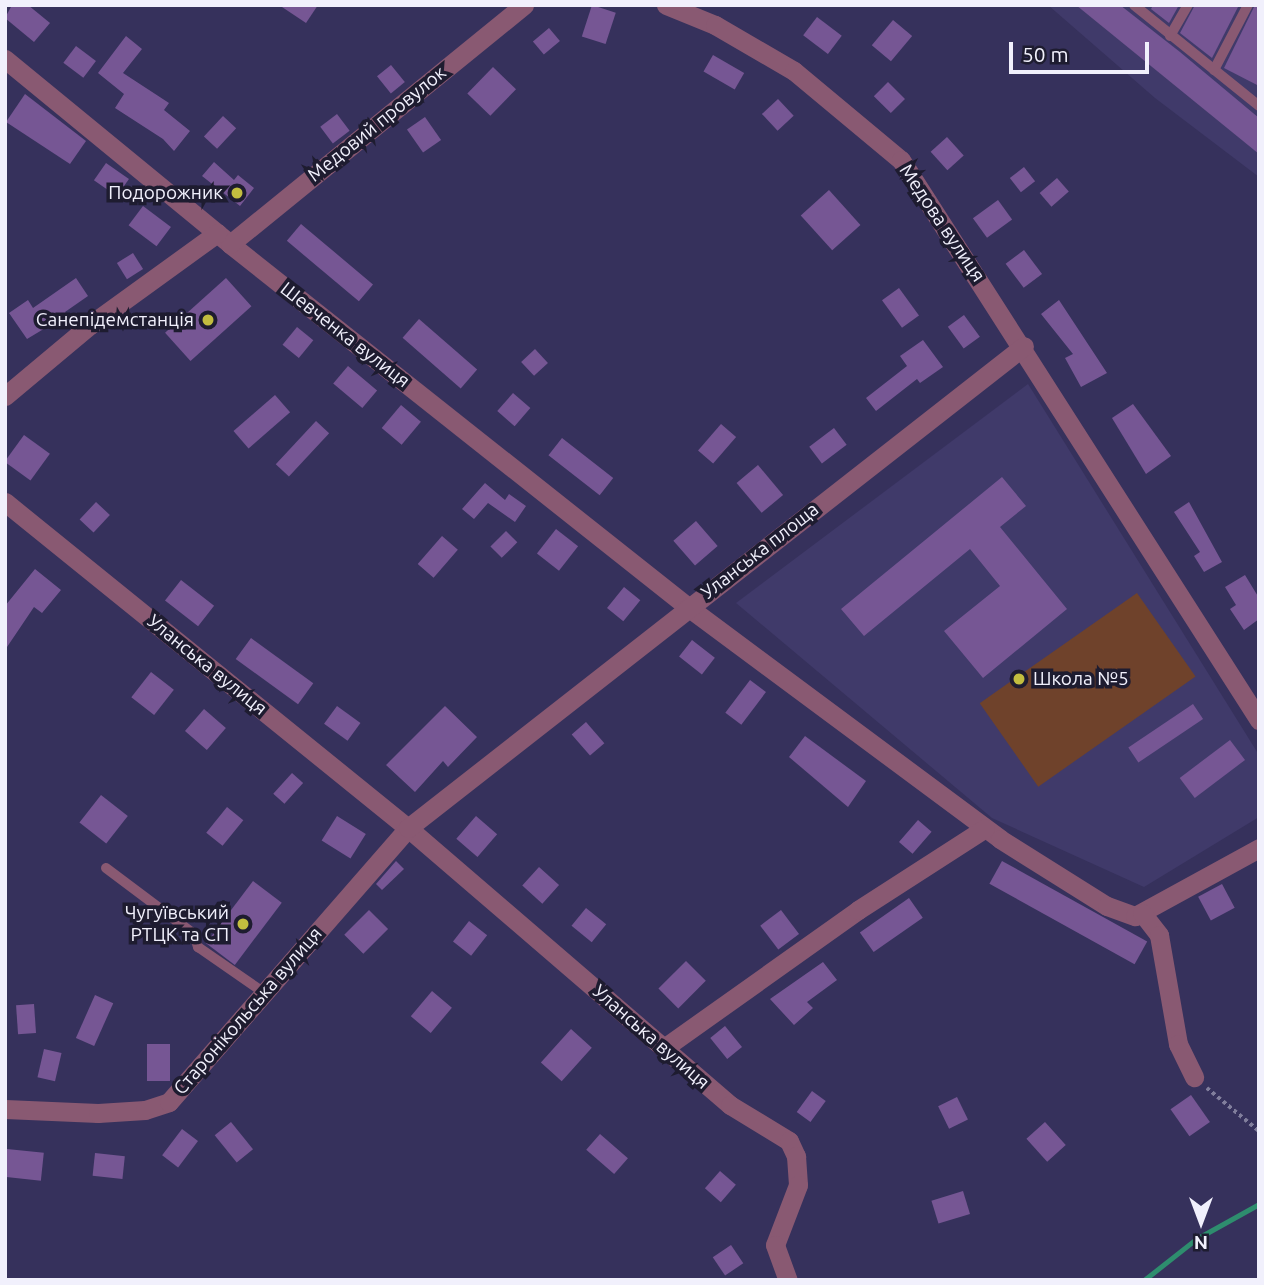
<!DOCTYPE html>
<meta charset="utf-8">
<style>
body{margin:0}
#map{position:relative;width:1264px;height:1285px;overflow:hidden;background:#36315c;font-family:Ubuntu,sans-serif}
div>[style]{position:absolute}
.built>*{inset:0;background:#403a6a}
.green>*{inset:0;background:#6f422b;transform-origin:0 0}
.stream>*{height:5px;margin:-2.5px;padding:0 2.5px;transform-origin:2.5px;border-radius:2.5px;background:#2e8d6e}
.building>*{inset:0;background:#765694;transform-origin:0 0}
.path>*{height:3.5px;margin-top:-1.75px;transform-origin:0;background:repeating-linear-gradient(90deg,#817e9c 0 3.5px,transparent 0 7px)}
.service>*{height:10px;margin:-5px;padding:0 5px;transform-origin:5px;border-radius:5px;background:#895972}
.minor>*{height:19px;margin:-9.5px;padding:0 9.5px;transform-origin:9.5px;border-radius:9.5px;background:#895972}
.dots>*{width:19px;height:19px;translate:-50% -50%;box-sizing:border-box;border:4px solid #1e1c30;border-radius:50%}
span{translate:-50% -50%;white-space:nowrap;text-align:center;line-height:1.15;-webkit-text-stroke:7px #1e1c30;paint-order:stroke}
.street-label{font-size:19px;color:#f1f0fc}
.poi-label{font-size:19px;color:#f1f0fc}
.right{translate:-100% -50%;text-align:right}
.left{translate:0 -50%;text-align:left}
.frame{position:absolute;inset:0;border:7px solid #f1f0fc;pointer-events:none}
.north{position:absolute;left:1166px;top:1187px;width:70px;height:70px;-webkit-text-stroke:5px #1e1c30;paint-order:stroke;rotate:180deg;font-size:19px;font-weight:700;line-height:28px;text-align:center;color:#f1f0fc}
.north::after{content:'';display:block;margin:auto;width:24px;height:32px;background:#f1f0fc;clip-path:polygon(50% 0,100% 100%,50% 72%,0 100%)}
.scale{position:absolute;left:1009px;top:42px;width:140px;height:32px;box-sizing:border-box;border:4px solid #f1f0fc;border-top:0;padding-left:9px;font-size:21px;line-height:24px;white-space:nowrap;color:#f1f0fc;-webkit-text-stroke:5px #1e1c30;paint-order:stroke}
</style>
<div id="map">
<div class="built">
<i style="clip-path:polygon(1048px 5px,1259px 5px,1259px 177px,1155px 98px)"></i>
<i style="clip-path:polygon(1028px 384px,1259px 755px,1259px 817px,1144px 887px,992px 818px,736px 603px)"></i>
</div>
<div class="green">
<i style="left:1137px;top:593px;width:102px;height:192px;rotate:55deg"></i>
</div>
<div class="stream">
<i style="left:1144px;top:1280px;width:66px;rotate:-38.3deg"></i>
<i style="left:1196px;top:1239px;width:72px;rotate:-29.1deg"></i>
</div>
<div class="building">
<i style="clip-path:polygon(12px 5px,28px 5px,50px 23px,34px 42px,5px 18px)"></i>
<i style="clip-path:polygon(279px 5px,318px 5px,306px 23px)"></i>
<i style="left:592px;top:5px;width:25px;height:33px;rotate:18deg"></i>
<i style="clip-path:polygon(1076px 5px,1120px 5px,1180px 52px,1259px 118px,1259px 154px)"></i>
<i style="clip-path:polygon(1153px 5px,1179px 5px,1169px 23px,1151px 9px)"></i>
<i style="clip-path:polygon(1195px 5px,1239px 5px,1212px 58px,1180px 33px)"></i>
<i style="clip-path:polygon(1255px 5px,1259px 5px,1259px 86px,1224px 68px)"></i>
<i style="left:817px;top:17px;width:31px;height:23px;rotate:37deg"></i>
<i style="left:893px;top:20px;width:25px;height:33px;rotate:40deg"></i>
<i style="left:549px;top:28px;width:17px;height:21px;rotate:50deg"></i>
<i style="clip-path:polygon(126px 36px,142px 49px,123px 73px,169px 103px,164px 110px,190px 131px,174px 151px,163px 139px,115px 108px,124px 94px,98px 73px)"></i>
<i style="left:76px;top:46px;width:25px;height:21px;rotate:37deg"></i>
<i style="left:713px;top:55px;width:36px;height:19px;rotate:30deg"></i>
<i style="left:391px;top:65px;width:22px;height:18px;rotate:51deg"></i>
<i style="left:493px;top:67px;width:32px;height:37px;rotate:44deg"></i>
<i style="left:888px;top:82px;width:24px;height:20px;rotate:45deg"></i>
<i style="clip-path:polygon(25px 94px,86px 141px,70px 164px,6px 122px)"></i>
<i style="left:778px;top:99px;width:23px;height:22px;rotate:47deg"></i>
<i style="left:337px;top:114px;width:21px;height:21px;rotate:53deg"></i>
<i style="left:223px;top:116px;width:18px;height:28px;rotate:43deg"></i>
<i style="left:425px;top:117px;width:28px;height:22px;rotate:55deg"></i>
<i style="left:947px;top:137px;width:25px;height:22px;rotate:48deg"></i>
<i style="clip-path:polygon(214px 162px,234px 180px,238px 175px,254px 188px,240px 206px,202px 176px)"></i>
<i style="left:106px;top:163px;width:28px;height:21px;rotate:35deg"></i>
<i style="left:1024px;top:167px;width:18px;height:18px;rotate:52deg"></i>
<i style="left:1057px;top:178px;width:18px;height:23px;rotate:49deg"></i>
<i style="left:829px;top:190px;width:47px;height:38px;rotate:48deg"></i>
<i style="left:998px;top:200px;width:24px;height:31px;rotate:54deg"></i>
<i style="left:143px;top:206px;width:35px;height:24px;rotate:37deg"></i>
<i style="left:301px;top:224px;width:94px;height:22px;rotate:40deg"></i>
<i style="left:1024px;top:250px;width:30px;height:23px;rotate:53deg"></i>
<i style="left:133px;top:253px;width:19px;height:19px;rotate:58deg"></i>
<i style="clip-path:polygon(76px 278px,88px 296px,65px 312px,67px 315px,27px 339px,9px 313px,28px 300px,33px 308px)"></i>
<i style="left:226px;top:278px;width:38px;height:82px;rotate:48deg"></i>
<i style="left:899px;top:288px;width:34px;height:21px;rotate:54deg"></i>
<i style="clip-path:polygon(1059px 300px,1107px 373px,1081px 387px,1065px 358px,1073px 354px,1041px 314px)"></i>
<i style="left:964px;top:315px;width:27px;height:20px;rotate:54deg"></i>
<i style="left:419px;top:319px;width:77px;height:25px;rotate:41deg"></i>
<i style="left:297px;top:327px;width:21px;height:23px;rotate:39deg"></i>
<i style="clip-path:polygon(923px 340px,943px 367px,920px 383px,917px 379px,876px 411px,866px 398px,907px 366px,900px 356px)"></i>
<i style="left:535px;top:349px;width:19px;height:19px;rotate:47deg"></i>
<i style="left:348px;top:366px;width:38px;height:23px;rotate:40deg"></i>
<i style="left:513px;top:393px;width:23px;height:24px;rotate:41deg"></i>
<i style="left:275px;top:395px;width:23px;height:55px;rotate:49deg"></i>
<i style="clip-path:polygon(1133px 404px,1171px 456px,1146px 474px,1112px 418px)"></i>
<i style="left:401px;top:405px;width:26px;height:30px;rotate:40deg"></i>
<i style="left:316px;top:421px;width:18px;height:59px;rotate:43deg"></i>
<i style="left:721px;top:424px;width:20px;height:35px;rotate:41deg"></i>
<i style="left:834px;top:428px;width:21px;height:31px;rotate:53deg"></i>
<i style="left:24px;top:435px;width:32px;height:33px;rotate:36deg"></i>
<i style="left:562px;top:438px;width:65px;height:22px;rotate:38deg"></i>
<i style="left:758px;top:465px;width:39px;height:28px;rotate:50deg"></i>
<i style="clip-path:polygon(1002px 477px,1026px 506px,1000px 527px,1067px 609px,983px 678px,944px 631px,1000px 586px,970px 549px,864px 636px,841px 609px)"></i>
<i style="clip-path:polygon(485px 483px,505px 500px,509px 494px,526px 506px,515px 522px,488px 503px,474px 519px,462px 509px)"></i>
<i style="left:96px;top:502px;width:19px;height:24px;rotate:43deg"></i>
<i style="clip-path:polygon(1189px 502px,1222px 562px,1204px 572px,1194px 556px,1200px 552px,1174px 512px)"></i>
<i style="left:696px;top:521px;width:33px;height:30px;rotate:49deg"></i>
<i style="left:556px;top:529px;width:28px;height:31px;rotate:38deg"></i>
<i style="left:506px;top:531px;width:16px;height:22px;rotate:45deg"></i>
<i style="left:442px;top:536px;width:21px;height:37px;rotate:41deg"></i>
<i style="clip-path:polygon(35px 569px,61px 590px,42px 613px,34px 607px,5px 650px,5px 606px)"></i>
<i style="clip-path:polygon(1245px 575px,1259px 598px,1259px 619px,1244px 630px,1230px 609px,1236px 605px,1225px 587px)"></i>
<i style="left:181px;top:580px;width:42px;height:26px;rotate:38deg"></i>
<i style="left:624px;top:587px;width:21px;height:27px;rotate:39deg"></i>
<i style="left:251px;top:638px;width:77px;height:26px;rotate:36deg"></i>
<i style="left:692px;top:640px;width:29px;height:21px;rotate:38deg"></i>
<i style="left:151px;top:672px;width:29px;height:32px;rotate:38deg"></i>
<i style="left:750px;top:680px;width:20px;height:41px;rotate:37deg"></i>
<i style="left:1193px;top:704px;width:18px;height:78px;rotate:56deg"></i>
<i style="left:337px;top:706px;width:29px;height:22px;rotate:36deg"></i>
<i style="clip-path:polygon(445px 706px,477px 737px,448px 767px,443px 761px,415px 792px,386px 765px)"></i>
<i style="left:204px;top:709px;width:29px;height:29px;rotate:41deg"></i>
<i style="left:586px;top:722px;width:28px;height:19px;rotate:49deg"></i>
<i style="clip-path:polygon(805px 736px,866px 781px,848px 807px,789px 757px)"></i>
<i style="left:1230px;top:740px;width:25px;height:63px;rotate:53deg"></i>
<i style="left:292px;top:773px;width:15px;height:28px;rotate:42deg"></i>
<i style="left:101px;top:795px;width:34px;height:35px;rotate:38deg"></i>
<i style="left:227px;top:807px;width:21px;height:33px;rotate:39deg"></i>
<i style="left:337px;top:816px;width:34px;height:29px;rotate:32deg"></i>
<i style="left:476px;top:816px;width:28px;height:30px;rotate:41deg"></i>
<i style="left:918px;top:820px;width:18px;height:29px;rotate:41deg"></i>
<i style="clip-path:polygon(396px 861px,404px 869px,382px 890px,376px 884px)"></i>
<i style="left:1002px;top:861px;width:166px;height:26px;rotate:29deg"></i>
<i style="left:539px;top:867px;width:27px;height:25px;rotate:42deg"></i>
<i style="left:253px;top:881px;width:36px;height:78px;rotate:37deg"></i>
<i style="left:1222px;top:884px;width:27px;height:27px;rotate:62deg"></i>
<i style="left:909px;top:898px;width:24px;height:60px;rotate:55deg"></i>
<i style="left:586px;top:908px;width:26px;height:23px;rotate:39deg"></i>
<i style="left:369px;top:910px;width:27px;height:35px;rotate:45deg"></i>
<i style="left:781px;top:910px;width:30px;height:26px;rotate:53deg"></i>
<i style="left:469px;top:921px;width:23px;height:26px;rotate:38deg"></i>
<i style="left:686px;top:961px;width:28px;height:39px;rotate:45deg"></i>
<i style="clip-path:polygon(823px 962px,837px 980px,807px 1002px,813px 1008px,794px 1025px,770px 999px)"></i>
<i style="left:432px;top:991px;width:26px;height:33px;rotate:40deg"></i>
<i style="left:95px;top:995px;width:20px;height:47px;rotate:24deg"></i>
<i style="left:34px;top:1004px;width:29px;height:18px;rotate:86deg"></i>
<i style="left:725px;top:1026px;width:27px;height:19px;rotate:51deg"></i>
<i style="left:571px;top:1029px;width:28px;height:45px;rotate:42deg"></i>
<i style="left:147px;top:1044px;width:23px;height:37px"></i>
<i style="left:44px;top:1049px;width:18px;height:29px;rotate:13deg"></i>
<i style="left:812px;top:1091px;width:17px;height:26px;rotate:36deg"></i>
<i style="left:1191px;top:1095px;width:33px;height:25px;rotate:55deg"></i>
<i style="left:957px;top:1097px;width:25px;height:21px;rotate:64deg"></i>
<i style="left:231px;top:1122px;width:35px;height:21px;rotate:51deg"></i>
<i style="left:1045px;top:1122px;width:31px;height:25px;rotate:48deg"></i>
<i style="left:182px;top:1129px;width:20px;height:33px;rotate:37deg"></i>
<i style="left:600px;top:1134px;width:37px;height:21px;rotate:41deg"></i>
<i style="left:7px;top:1149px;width:37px;height:28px;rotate:6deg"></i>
<i style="left:95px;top:1153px;width:30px;height:23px;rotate:6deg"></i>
<i style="left:720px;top:1171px;width:21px;height:23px;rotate:41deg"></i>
<i style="left:963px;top:1191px;width:24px;height:33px;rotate:73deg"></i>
<i style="left:731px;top:1245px;width:22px;height:22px;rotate:56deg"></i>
</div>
<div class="path">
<i style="left:1207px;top:1088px;width:67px;rotate:39.6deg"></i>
</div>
<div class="service">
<i style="left:1134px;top:5px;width:161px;rotate:38.9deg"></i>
<i style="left:1170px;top:36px;width:36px;rotate:-60deg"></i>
<i style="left:1214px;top:70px;width:73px;rotate:-62.4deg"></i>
<i style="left:106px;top:868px;width:110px;rotate:36.9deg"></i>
<i style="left:194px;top:934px;width:14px;rotate:73deg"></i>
<i style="left:198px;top:947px;width:79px;rotate:34.7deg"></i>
</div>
<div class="minor">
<i style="left:666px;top:5px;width:53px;rotate:22.2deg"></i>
<i style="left:715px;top:25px;width:91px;rotate:30.2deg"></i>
<i style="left:794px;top:71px;width:139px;rotate:39.8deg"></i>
<i style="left:901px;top:160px;width:665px;rotate:57.41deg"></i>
<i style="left:5px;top:59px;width:291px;rotate:39.4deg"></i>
<i style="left:230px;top:244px;width:584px;rotate:38.4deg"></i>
<i style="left:688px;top:607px;width:389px;rotate:36.6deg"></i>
<i style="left:1000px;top:839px;width:126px;rotate:32.1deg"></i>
<i style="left:1107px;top:906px;width:30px;rotate:20deg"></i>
<i style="left:1135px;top:916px;width:141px;rotate:-28.7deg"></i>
<i style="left:230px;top:244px;width:379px;rotate:-39.1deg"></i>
<i style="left:5px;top:396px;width:111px;rotate:-39.9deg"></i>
<i style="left:90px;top:325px;width:157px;rotate:-35.9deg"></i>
<i style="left:5px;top:502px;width:518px;rotate:38.97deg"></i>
<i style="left:408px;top:828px;width:425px;rotate:40.7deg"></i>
<i style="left:730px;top:1105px;width:69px;rotate:31.4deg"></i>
<i style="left:789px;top:1141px;width:17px;rotate:65deg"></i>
<i style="left:796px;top:1156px;width:29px;rotate:86deg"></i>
<i style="left:798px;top:1185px;width:64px;rotate:111deg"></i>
<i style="left:775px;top:1245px;width:37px;rotate:70deg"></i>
<i style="left:1142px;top:913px;width:28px;rotate:52deg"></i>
<i style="left:1159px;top:935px;width:111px;rotate:80.1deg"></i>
<i style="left:1178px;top:1044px;width:37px;rotate:64deg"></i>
<i style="left:664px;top:1048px;width:238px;rotate:-35.4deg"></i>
<i style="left:858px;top:910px;width:151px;rotate:-32.8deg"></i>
<i style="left:5px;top:1109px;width:93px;rotate:2.5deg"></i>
<i style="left:98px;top:1113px;width:47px;rotate:-3.7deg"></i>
<i style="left:145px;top:1110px;width:25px;rotate:-18deg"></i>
<i style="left:169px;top:1102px;width:364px;rotate:-48.9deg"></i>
<i style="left:408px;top:828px;width:782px;rotate:-38.04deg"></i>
</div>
<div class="dots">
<i style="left:237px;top:193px;background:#c2bd3f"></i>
<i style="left:208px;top:320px;background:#c2bd3f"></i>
<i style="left:1019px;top:679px;background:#c2bd3f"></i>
<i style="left:243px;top:924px;background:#c2bd3f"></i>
</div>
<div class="street-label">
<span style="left:377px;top:124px;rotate:-39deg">Медовий провулок</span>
<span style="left:942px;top:223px;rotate:56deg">Медова вулиця</span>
<span style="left:345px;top:335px;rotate:38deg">Шевченка вулиця</span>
<span style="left:760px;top:551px;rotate:-38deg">Уланська площа</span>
<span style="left:207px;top:665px;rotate:39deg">Уланська вулиця</span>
<span style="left:248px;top:1011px;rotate:-49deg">Старонікольська вулиця</span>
<span style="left:651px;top:1037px;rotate:41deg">Уланська вулиця</span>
</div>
<div class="poi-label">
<span class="right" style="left:223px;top:193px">Подорожник</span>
<span class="right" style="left:194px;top:320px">Санепідемстанція</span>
<span class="left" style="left:1033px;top:679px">Школа №5</span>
<span class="right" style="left:229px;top:924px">Чугуївський<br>РТЦК та СП</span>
</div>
<div class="frame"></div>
<div class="north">N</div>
<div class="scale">50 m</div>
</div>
